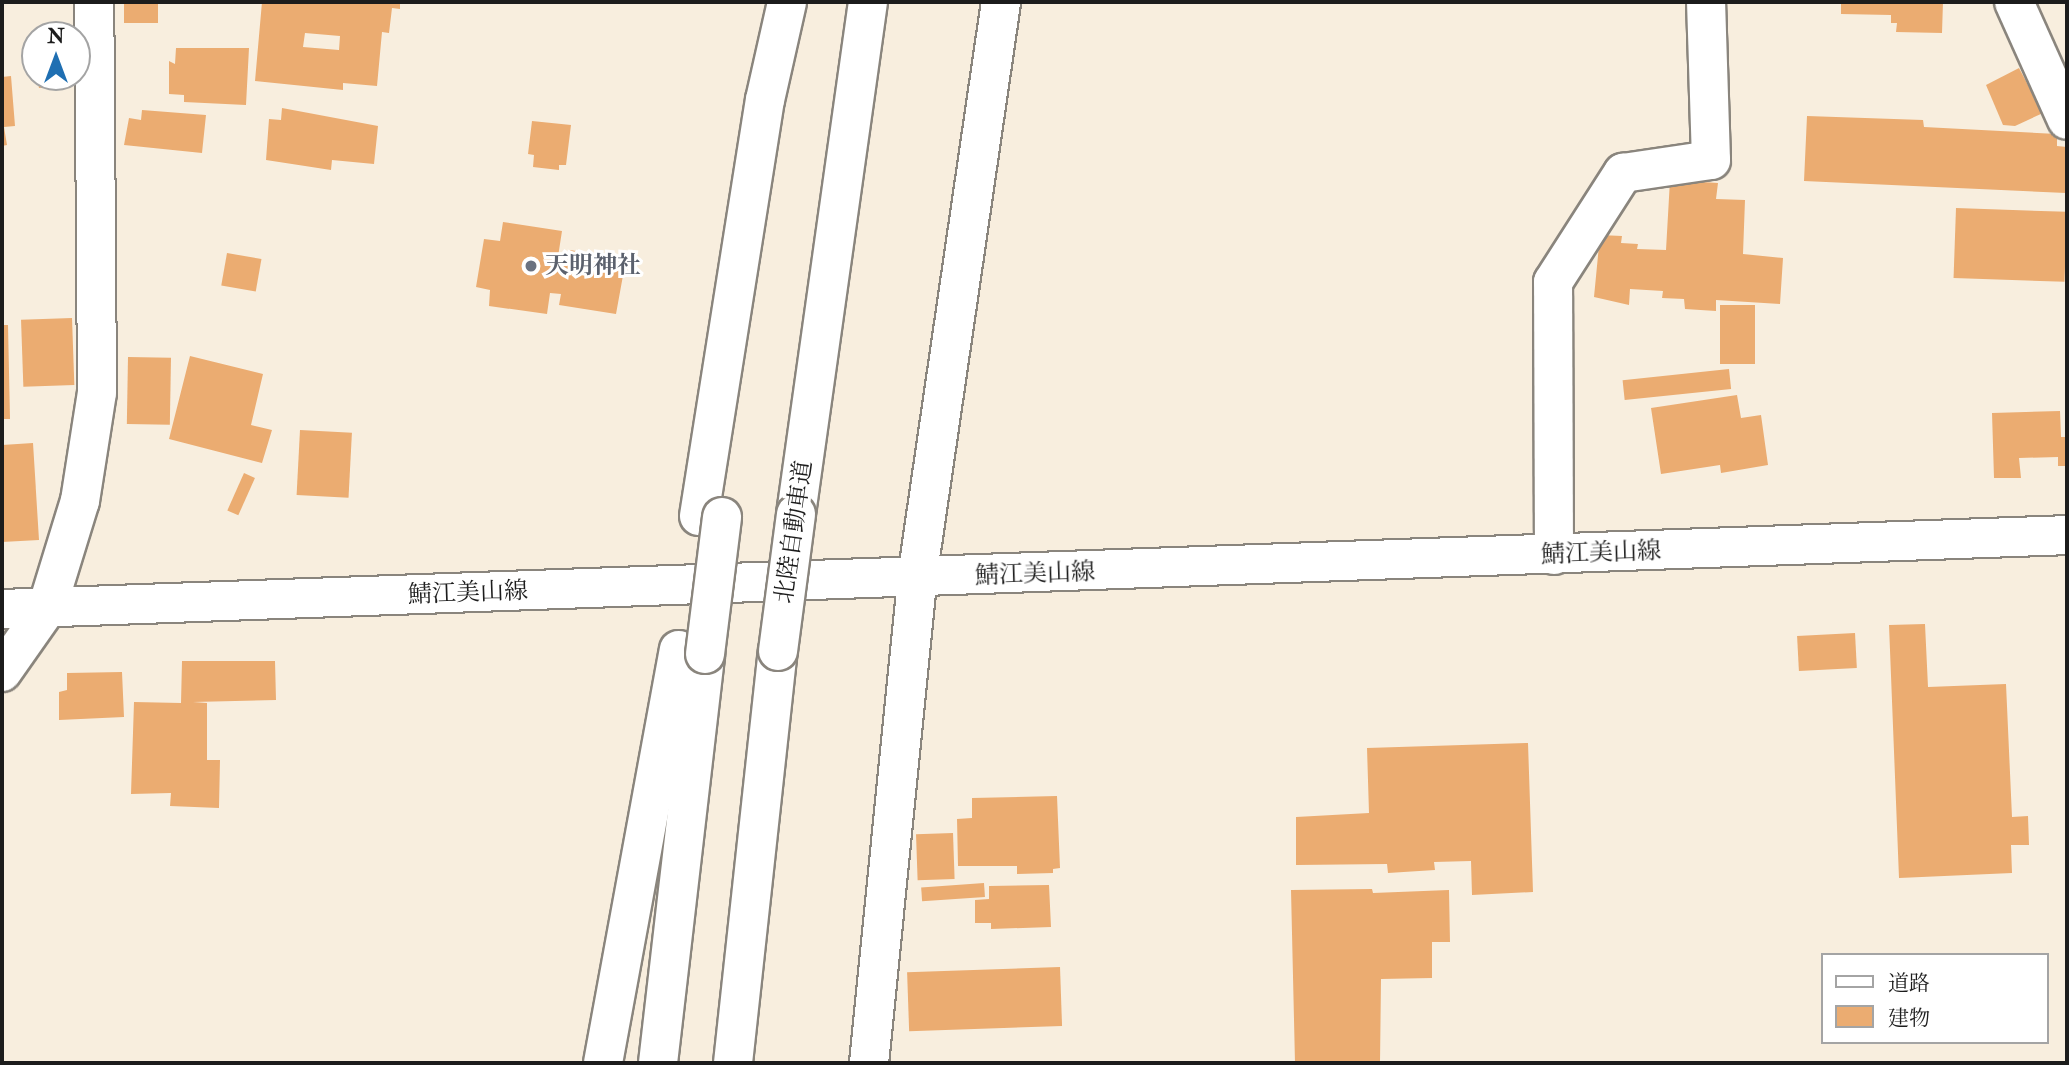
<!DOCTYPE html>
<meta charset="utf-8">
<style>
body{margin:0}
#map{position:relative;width:2069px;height:1065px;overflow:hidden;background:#f8eede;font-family:"IM FELL Double Pica","Noto Serif JP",serif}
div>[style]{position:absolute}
.building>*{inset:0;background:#ebac71;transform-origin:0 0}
.roads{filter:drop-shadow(2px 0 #8a857d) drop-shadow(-2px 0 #8a857d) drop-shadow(0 2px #8a857d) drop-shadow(0 -2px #8a857d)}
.minor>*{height:38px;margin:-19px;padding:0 19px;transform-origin:19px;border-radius:19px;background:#fff}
.tertiary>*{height:38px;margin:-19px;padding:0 19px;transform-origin:19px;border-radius:19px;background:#fff}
.primary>*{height:38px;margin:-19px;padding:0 19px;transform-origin:19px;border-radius:19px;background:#fff}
.motorway>*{height:38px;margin:-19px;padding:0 19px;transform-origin:19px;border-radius:19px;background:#fff}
.bridges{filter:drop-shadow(2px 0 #8a857d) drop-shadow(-2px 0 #8a857d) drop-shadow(0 2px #8a857d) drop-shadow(0 -2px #8a857d)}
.motorway-bridge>*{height:38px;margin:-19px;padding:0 19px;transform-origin:19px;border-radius:19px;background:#fff}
.dots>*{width:19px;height:19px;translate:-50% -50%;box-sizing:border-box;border:4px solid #fff;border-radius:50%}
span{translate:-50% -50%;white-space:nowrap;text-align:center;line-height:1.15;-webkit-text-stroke:6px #fff;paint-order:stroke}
.worship-label{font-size:24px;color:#5b616d;font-weight:700}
.left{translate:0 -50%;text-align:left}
.street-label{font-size:24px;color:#1c1c1c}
.frame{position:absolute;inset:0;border:4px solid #1c1c1c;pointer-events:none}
.legend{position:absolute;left:1821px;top:953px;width:228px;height:91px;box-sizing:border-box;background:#fff;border:2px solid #a4a4a4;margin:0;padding:9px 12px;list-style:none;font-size:21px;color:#1c1c1c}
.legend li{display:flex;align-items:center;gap:14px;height:35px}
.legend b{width:35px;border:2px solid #a4a4a4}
.north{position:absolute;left:21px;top:21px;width:70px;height:70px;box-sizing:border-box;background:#fff;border:2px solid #a4a4a4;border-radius:50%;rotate:0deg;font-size:19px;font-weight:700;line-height:28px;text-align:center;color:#1c1c1c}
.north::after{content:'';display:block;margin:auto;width:24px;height:32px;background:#1f6fb2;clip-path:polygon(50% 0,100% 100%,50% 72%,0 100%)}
</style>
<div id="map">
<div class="building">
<i style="left:124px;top:2px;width:34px;height:21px"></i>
<i style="clip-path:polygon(evenodd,262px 2px,400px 2px,400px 9px,392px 8px,389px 33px,382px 32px,377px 86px,343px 83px,343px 90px,255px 81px,262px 2px,305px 33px,340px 36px,339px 50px,303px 47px,305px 33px)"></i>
<i style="clip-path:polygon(1841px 2px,1943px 2px,1942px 33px,1896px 32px,1897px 23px,1891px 23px,1891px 15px,1841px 14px)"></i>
<i style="clip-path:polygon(176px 48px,249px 48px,246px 105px,184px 102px,184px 95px,169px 94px,169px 61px,175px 64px)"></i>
<i style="clip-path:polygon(2019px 68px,2043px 113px,2015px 126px,2003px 125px,1986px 85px)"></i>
<i style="clip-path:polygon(11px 76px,15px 126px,4px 127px,7px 145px,2px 146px,2px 77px)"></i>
<i style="clip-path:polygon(37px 77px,69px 77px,69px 86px,39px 88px)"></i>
<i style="clip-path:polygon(282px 108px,378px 126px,374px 164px,332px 160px,331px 170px,266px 160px,269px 119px,281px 120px)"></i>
<i style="clip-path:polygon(142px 110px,206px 115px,202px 153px,124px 145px,129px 118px,141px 120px)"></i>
<i style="clip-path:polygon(1807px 116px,1923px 120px,1924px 127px,2057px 134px,2057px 146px,2067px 147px,2066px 193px,1804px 181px)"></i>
<i style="clip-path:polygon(532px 121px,571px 125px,566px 165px,559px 165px,559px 170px,533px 167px,534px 155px,528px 154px)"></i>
<i style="clip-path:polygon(1670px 180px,1718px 183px,1716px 199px,1745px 200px,1743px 254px,1783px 258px,1780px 304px,1716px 300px,1716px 311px,1685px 309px,1684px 299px,1662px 298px,1663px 291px,1630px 289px,1629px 305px,1594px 297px,1600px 235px,1622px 236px,1621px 243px,1638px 244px,1637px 249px,1666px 250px)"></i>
<i style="left:1956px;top:208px;width:111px;height:70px;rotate:2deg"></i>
<i style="clip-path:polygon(503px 222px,562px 231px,558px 257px,569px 258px,570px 250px,626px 259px,616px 314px,559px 305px,561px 294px,550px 293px,547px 314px,489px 306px,490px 290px,476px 287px,484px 239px,500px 241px)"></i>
<i style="left:227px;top:253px;width:35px;height:33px;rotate:10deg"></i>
<i style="left:1720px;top:305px;width:35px;height:59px"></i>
<i style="left:72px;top:318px;width:67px;height:51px;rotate:88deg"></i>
<i style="clip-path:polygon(2px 325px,8px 325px,10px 419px,2px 419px)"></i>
<i style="clip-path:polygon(190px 356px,263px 374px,251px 425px,272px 430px,262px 463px,169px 439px)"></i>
<i style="left:128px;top:357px;width:43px;height:67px;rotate:1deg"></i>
<i style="left:1729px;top:369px;width:20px;height:107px;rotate:84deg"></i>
<i style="clip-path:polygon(1737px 395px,1741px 418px,1761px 415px,1768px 465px,1721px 473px,1720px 465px,1661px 474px,1651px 408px)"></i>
<i style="clip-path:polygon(2060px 411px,2061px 437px,2067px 437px,2067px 466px,2058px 466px,2058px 457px,2019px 458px,2021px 478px,1994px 478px,1992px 413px)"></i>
<i style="left:300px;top:430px;width:52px;height:65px;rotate:3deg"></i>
<i style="clip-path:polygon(33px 443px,39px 540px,2px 542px,2px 445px)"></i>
<i style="left:244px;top:473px;width:12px;height:41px;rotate:24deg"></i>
<i style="clip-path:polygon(1925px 624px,1928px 687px,2006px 684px,2012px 817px,2028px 816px,2029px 845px,2011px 845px,2012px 873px,1899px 878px,1889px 625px)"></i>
<i style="left:1855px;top:633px;width:35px;height:58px;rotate:87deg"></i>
<i style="clip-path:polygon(182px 661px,275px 661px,276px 700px,193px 702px,207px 703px,207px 760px,220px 760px,219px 808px,170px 806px,171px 793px,131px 794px,134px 702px,181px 703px)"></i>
<i style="clip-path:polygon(122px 672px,124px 717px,59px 720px,59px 692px,67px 690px,67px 673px)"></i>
<i style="clip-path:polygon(1528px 743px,1533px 892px,1472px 895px,1471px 861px,1434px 862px,1435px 870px,1388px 873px,1387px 864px,1296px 865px,1296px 817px,1369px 813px,1367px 748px)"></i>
<i style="clip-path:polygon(1057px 796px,1060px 868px,1053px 869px,1053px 873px,1017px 874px,1017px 866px,958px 866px,957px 819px,972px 818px,972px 798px)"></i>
<i style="left:953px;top:833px;width:46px;height:37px;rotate:88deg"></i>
<i style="left:984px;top:883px;width:14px;height:63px;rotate:86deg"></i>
<i style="clip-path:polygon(1049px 885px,1051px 927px,991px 929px,991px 923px,975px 923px,975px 900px,989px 899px,989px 886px)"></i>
<i style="clip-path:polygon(1372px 889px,1373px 893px,1449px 890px,1450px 942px,1432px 942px,1432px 978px,1381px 979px,1380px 1063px,1295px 1063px,1291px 890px)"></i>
<i style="left:1060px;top:967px;width:59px;height:153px;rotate:88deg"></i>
</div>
<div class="roads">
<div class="minor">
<i style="left:2014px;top:2px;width:129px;rotate:65.8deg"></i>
<i style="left:1554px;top:555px;width:273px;rotate:-90.2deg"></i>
<i style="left:1553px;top:282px;width:130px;rotate:-57.3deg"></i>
<i style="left:1623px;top:173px;width:89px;rotate:-8.4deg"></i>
<i style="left:1711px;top:160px;width:158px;rotate:-91.8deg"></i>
<i style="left:47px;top:608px;width:112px;rotate:-72.9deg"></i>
<i style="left:80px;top:501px;width:109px;rotate:-81.1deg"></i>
<i style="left:97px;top:393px;width:391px;rotate:-90.4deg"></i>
<i style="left:869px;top:1063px;width:487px;rotate:-84.3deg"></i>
<i style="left:917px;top:578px;width:582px;rotate:-81.7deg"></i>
</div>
<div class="tertiary">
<i style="left:2px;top:672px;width:78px;rotate:-54.9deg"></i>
</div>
<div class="primary">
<i style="left:2px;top:609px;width:2066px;rotate:-2.05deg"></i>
</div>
<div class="motorway">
<i style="left:796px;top:514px;width:517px;rotate:-82deg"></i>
<i style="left:699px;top:516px;width:421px;rotate:-81deg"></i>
<i style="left:765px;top:100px;width:100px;rotate:-77.3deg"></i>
<i style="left:603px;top:1063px;width:420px;rotate:-79.6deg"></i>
<i style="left:658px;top:1063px;width:412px;rotate:-83.4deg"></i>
<i style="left:733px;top:1063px;width:414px;rotate:-83.8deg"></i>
</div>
</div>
<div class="bridges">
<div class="motorway-bridge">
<i style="left:778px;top:651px;width:138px;rotate:-82.5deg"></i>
<i style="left:705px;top:654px;width:138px;rotate:-82.9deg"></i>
</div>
</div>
<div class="dots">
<i style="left:531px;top:266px;background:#6b7280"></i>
</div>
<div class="worship-label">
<span class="left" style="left:545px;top:266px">天明神社</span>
</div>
<div class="street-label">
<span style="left:794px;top:532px;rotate:-82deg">北陸自動車道</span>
<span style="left:1601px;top:553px;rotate:-2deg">鯖江美山線</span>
<span style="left:1035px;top:574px;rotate:-2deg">鯖江美山線</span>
<span style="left:468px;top:593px;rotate:-2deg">鯖江美山線</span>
</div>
<div class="frame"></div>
<ul class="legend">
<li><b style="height:9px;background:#fff"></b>道路</li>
<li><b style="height:19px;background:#ebac71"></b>建物</li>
</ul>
<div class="north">N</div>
</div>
